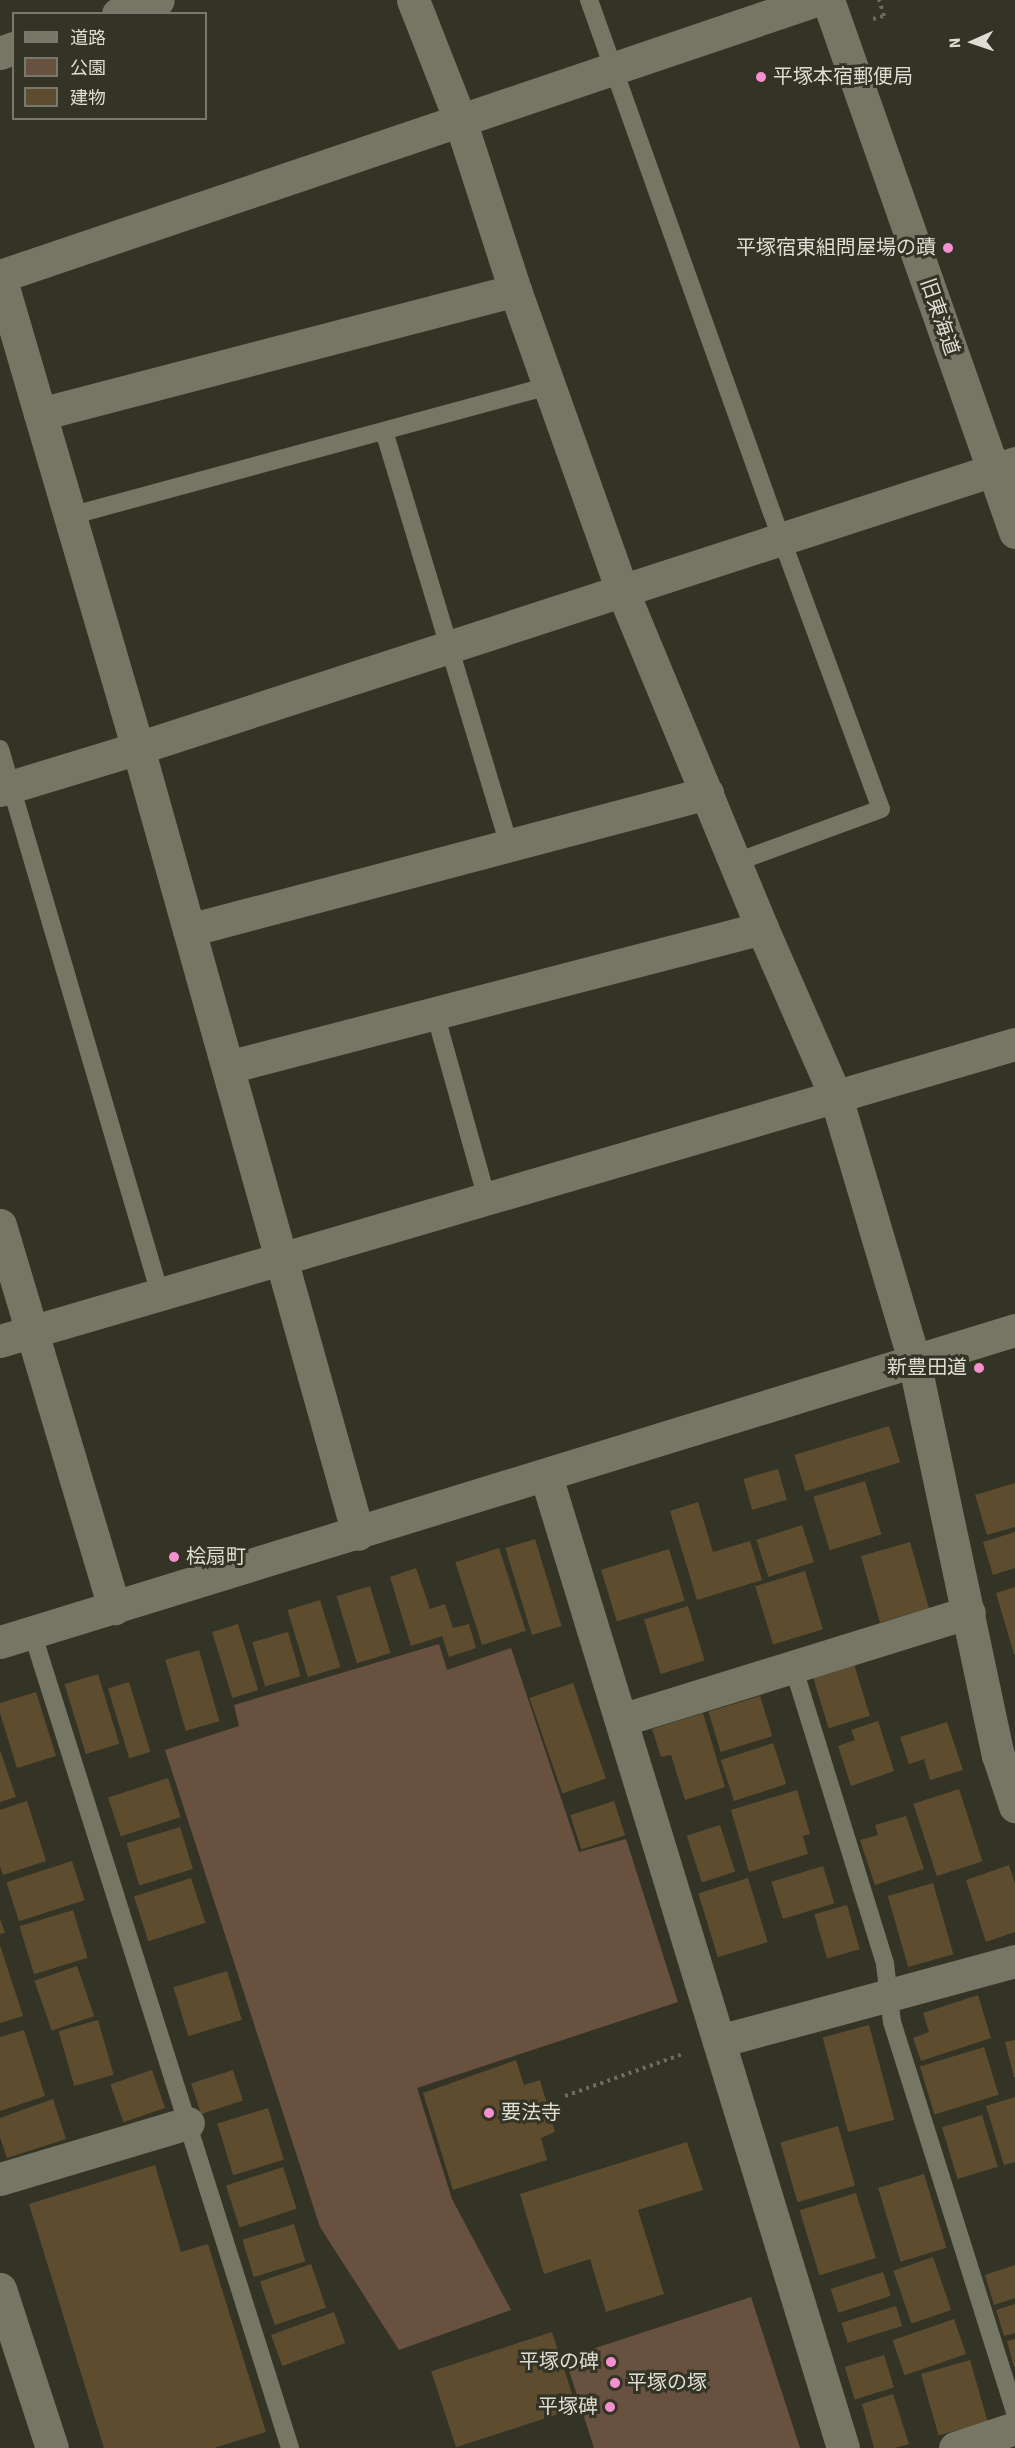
<!DOCTYPE html>
<meta charset="utf-8">
<style>
body{margin:0}
#map{position:relative;width:1015px;height:2448px;overflow:hidden;background:#343426;font-family:"Source Sans 3","Noto Sans JP",sans-serif}
div>[style]{position:absolute}
.green>*{inset:0;background:#695140}
.building>*{inset:0;background:#5d4c2d;transform-origin:0 0}
.path>*{height:4px;margin-top:-2px;transform-origin:0;background:repeating-linear-gradient(90deg,#6c6c60 0 3px,transparent 0 7.5px)}
.lane>*{height:18px;margin:-9px;padding:0 9px;transform-origin:9px;border-radius:9px;background:#767665}
.street>*{height:33px;margin:-16.5px;padding:0 16.5px;transform-origin:16.5px;border-radius:16.5px;background:#767665}
.secondary>*{height:33px;margin:-16.5px;padding:0 16.5px;transform-origin:16.5px;border-radius:16.5px;background:#767665}
.dots>*{width:16px;height:16px;translate:-50% -50%;box-sizing:border-box;border:3px solid #343426;border-radius:50%}
span{translate:-50% -50%;white-space:nowrap;text-align:center;line-height:1.15;-webkit-text-stroke:6px #343426;paint-order:stroke}
.poi-label{font-size:20px;color:#deded5}
.left{translate:0 -50%;text-align:left}
.right{translate:-100% -50%;text-align:right}
.street-label{font-size:20px;color:#deded5}
.legend{position:absolute;left:12px;top:12px;width:195px;height:108px;box-sizing:border-box;background:#343426;border:2px solid #78786c;margin:0;padding:8px 10px;list-style:none;font-size:18px;color:#deded5}
.legend li{display:flex;align-items:center;gap:12px;height:30px}
.legend b{width:30px;border:2px solid #78786c}
.north{position:absolute;left:943px;top:12px;width:60px;height:60px;-webkit-text-stroke:4px #343426;paint-order:stroke;rotate:267deg;font-size:16px;font-weight:700;line-height:24px;text-align:center;color:#deded5}
.north::after{content:'';display:block;margin:auto;width:21px;height:27px;background:#deded5;clip-path:polygon(50% 0,100% 100%,50% 72%,0 100%)}
</style>
<div id="map">
<div class="green">
<i style="clip-path:polygon(439px 1644px,447px 1670px,511px 1648px,579px 1852px,626px 1839px,678px 2002px,417px 2088px,452px 2199px,511px 2310px,399px 2350px,320px 2227px,165px 1750px,239px 1726px,234px 1705px)"></i>
<i style="clip-path:polygon(751px 2297px,800px 2448px,594px 2448px,565px 2358px)"></i>
</div>
<div class="building">
<i style="left:889px;top:1426px;width:38px;height:99px;rotate:73deg"></i>
<i style="left:778px;top:1469px;width:32px;height:36px;rotate:74deg"></i>
<i style="left:865px;top:1481px;width:56px;height:54px;rotate:73deg"></i>
<i style="clip-path:polygon(1015px 1483px,1015px 1527px,987px 1535px,975px 1495px)"></i>
<i style="clip-path:polygon(698px 1502px,713px 1552px,750px 1541px,762px 1580px,697px 1600px,670px 1511px)"></i>
<i style="left:802px;top:1525px;width:39px;height:48px;rotate:72deg"></i>
<i style="clip-path:polygon(1015px 1532px,1015px 1568px,993px 1575px,983px 1542px)"></i>
<i style="left:535px;top:1539px;width:91px;height:31px;rotate:73deg"></i>
<i style="left:910px;top:1542px;width:69px;height:51px;rotate:74deg"></i>
<i style="left:499px;top:1548px;width:87px;height:46px;rotate:72deg"></i>
<i style="left:669px;top:1549px;width:54px;height:71px;rotate:73deg"></i>
<i style="clip-path:polygon(416px 1568px,430px 1609px,445px 1604px,453px 1628px,469px 1624px,476px 1648px,449px 1657px,442px 1636px,411px 1646px,390px 1577px)"></i>
<i style="left:805px;top:1571px;width:61px;height:52px;rotate:73deg"></i>
<i style="left:370px;top:1586px;width:70px;height:35px;rotate:73deg"></i>
<i style="clip-path:polygon(1015px 1587px,1015px 1654px,1014px 1654px,996px 1593px)"></i>
<i style="left:320px;top:1600px;width:70px;height:34px;rotate:73deg"></i>
<i style="left:688px;top:1606px;width:57px;height:46px;rotate:73deg"></i>
<i style="left:238px;top:1624px;width:69px;height:27px;rotate:73deg"></i>
<i style="left:288px;top:1632px;width:46px;height:37px;rotate:74deg"></i>
<i style="left:199px;top:1650px;width:74px;height:35px;rotate:74deg"></i>
<i style="left:854px;top:1664px;width:54px;height:43px;rotate:73deg"></i>
<i style="left:98px;top:1674px;width:73px;height:35px;rotate:73deg"></i>
<i style="left:129px;top:1682px;width:73px;height:22px;rotate:73deg"></i>
<i style="left:573px;top:1683px;width:101px;height:46px;rotate:71deg"></i>
<i style="clip-path:polygon(36px 1692px,56px 1756px,17px 1768px,0 1713px,0 1703px)"></i>
<i style="left:760px;top:1696px;width:42px;height:54px;rotate:73deg"></i>
<i style="clip-path:polygon(703px 1713px,725px 1787px,685px 1800px,671px 1755px,661px 1757px,652px 1729px)"></i>
<i style="clip-path:polygon(878px 1721px,894px 1771px,851px 1786px,838px 1746px,855px 1740px,851px 1730px)"></i>
<i style="clip-path:polygon(947px 1722px,963px 1770px,930px 1780px,924px 1759px,909px 1764px,900px 1737px)"></i>
<i style="left:773px;top:1743px;width:43px;height:55px;rotate:72deg"></i>
<i style="clip-path:polygon(0 1750px,16px 1797px,0 1802px)"></i>
<i style="left:168px;top:1778px;width:41px;height:63px;rotate:72deg"></i>
<i style="left:959px;top:1789px;width:76px;height:48px;rotate:72deg"></i>
<i style="clip-path:polygon(797px 1790px,810px 1834px,803px 1836px,808px 1854px,749px 1872px,731px 1810px)"></i>
<i style="clip-path:polygon(27px 1801px,46px 1861px,3px 1875px,0 1866px,0 1810px)"></i>
<i style="left:614px;top:1801px;width:36px;height:46px;rotate:72deg"></i>
<i style="clip-path:polygon(906px 1816px,924px 1869px,875px 1885px,860px 1840px,878px 1835px,875px 1825px)"></i>
<i style="left:720px;top:1825px;width:49px;height:35px;rotate:72deg"></i>
<i style="left:180px;top:1827px;width:44px;height:56px;rotate:73deg"></i>
<i style="left:72px;top:1861px;width:41px;height:69px;rotate:72deg"></i>
<i style="clip-path:polygon(1009px 1865px,1015px 1884px,1015px 1932px,986px 1942px,966px 1880px)"></i>
<i style="left:823px;top:1866px;width:39px;height:54px;rotate:73deg"></i>
<i style="left:191px;top:1878px;width:47px;height:60px;rotate:72deg"></i>
<i style="left:748px;top:1878px;width:67px;height:52px;rotate:73deg"></i>
<i style="left:933px;top:1883px;width:74px;height:47px;rotate:74deg"></i>
<i style="left:847px;top:1905px;width:46px;height:34px;rotate:74deg"></i>
<i style="left:73px;top:1910px;width:50px;height:56px;rotate:73deg"></i>
<i style="clip-path:polygon(0 1919px,5px 1933px,0 1934px)"></i>
<i style="clip-path:polygon(0 1945px,23px 2016px,0 2023px)"></i>
<i style="left:77px;top:1966px;width:53px;height:45px;rotate:71deg"></i>
<i style="left:227px;top:1971px;width:51px;height:56px;rotate:73deg"></i>
<i style="clip-path:polygon(978px 1995px,991px 2038px,921px 2061px,913px 2038px,929px 2032px,923px 2013px)"></i>
<i style="left:98px;top:2020px;width:57px;height:41px;rotate:74deg"></i>
<i style="left:869px;top:2025px;width:98px;height:48px;rotate:75deg"></i>
<i style="clip-path:polygon(24px 2030px,45px 2096px,0 2111px,0 2037px)"></i>
<i style="clip-path:polygon(1015px 2040px,1015px 2077px,1014px 2077px,1005px 2042px)"></i>
<i style="left:984px;top:2047px;width:50px;height:67px;rotate:73deg"></i>
<i style="clip-path:polygon(516px 2060px,524px 2085px,540px 2080px,555px 2132px,541px 2138px,547px 2160px,453px 2190px,423px 2093px)"></i>
<i style="left:152px;top:2070px;width:40px;height:44px;rotate:71deg"></i>
<i style="left:233px;top:2070px;width:32px;height:44px;rotate:72deg"></i>
<i style="clip-path:polygon(1015px 2097px,1015px 2162px,1004px 2165px,986px 2106px)"></i>
<i style="clip-path:polygon(53px 2099px,66px 2139px,7px 2158px,0 2137px,0 2118px)"></i>
<i style="left:268px;top:2108px;width:54px;height:53px;rotate:73deg"></i>
<i style="left:982px;top:2115px;width:54px;height:42px;rotate:73deg"></i>
<i style="left:838px;top:2126px;width:62px;height:60px;rotate:74deg"></i>
<i style="clip-path:polygon(687px 2142px,703px 2190px,638px 2210px,664px 2294px,606px 2312px,590px 2259px,544px 2274px,520px 2194px)"></i>
<i style="clip-path:polygon(155px 2165px,181px 2252px,208px 2244px,266px 2432px,214px 2448px,104px 2448px,29px 2204px)"></i>
<i style="left:283px;top:2167px;width:44px;height:60px;rotate:72deg"></i>
<i style="left:924px;top:2174px;width:77px;height:48px;rotate:73deg"></i>
<i style="left:856px;top:2193px;width:68px;height:59px;rotate:73deg"></i>
<i style="left:294px;top:2224px;width:39px;height:54px;rotate:73deg"></i>
<i style="left:933px;top:2257px;width:56px;height:42px;rotate:71deg"></i>
<i style="left:311px;top:2264px;width:46px;height:54px;rotate:71deg"></i>
<i style="clip-path:polygon(1015px 2265px,1015px 2298px,994px 2305px,985px 2275px)"></i>
<i style="left:883px;top:2272px;width:25px;height:55px;rotate:72deg"></i>
<i style="clip-path:polygon(1015px 2304px,1015px 2333px,1004px 2336px,996px 2310px)"></i>
<i style="left:896px;top:2306px;width:21px;height:57px;rotate:73deg"></i>
<i style="left:334px;top:2312px;width:33px;height:67px;rotate:70deg"></i>
<i style="left:954px;top:2319px;width:37px;height:65px;rotate:71deg"></i>
<i style="left:552px;top:2332px;width:80px;height:127px;rotate:72deg"></i>
<i style="clip-path:polygon(1015px 2339px,1015px 2367px,1014px 2367px,1007px 2341px)"></i>
<i style="left:884px;top:2355px;width:34px;height:41px;rotate:73deg"></i>
<i style="left:970px;top:2360px;width:64px;height:51px;rotate:74deg"></i>
<i style="clip-path:polygon(893px 2394px,909px 2444px,894px 2448px,874px 2448px,862px 2404px)"></i>
</div>
<div class="path">
<i style="left:873px;top:19px;width:11px;rotate:-15deg"></i>
<i style="left:884px;top:16px;width:17px;rotate:-107deg"></i>
<i style="left:565px;top:2096px;width:125px;rotate:-19.6deg"></i>
</div>
<div class="lane">
<i style="left:589px;top:0;width:545px;rotate:70.37deg"></i>
<i style="left:772px;top:513px;width:315px;rotate:69.8deg"></i>
<i style="left:881px;top:809px;width:154px;rotate:159.9deg"></i>
<i style="left:384px;top:431px;width:432px;rotate:73.2deg"></i>
<i style="left:70px;top:516px;width:496px;rotate:-15.2deg"></i>
<i style="left:0;top:749px;width:568px;rotate:73.64deg"></i>
<i style="left:435px;top:1013px;width:193px;rotate:74.4deg"></i>
<i style="left:32px;top:1632px;width:856px;rotate:72.45deg"></i>
<i style="left:793px;top:1666px;width:312px;rotate:72.8deg"></i>
<i style="left:885px;top:1964px;width:58px;rotate:83.1deg"></i>
<i style="left:892px;top:2022px;width:409px;rotate:72.5deg"></i>
</div>
<div class="street">
<i style="left:413px;top:0;width:129px;rotate:68.6deg"></i>
<i style="left:460px;top:120px;width:179px;rotate:72.1deg"></i>
<i style="left:515px;top:290px;width:319px;rotate:70.4deg"></i>
<i style="left:622px;top:590px;width:366px;rotate:67.5deg"></i>
<i style="left:762px;top:928px;width:184px;rotate:66.4deg"></i>
<i style="left:836px;top:1097px;width:275px;rotate:73.5deg"></i>
<i style="left:914px;top:1361px;width:403px;rotate:78deg"></i>
<i style="left:998px;top:1755px;width:54px;rotate:71.6deg"></i>
<i style="left:118px;top:14px;width:42px;rotate:-19.3deg"></i>
<i style="left:0;top:53px;width:15px;rotate:-20deg"></i>
<i style="left:0;top:276px;width:861px;rotate:-18.69deg"></i>
<i style="left:0;top:277px;width:491px;rotate:73.7deg"></i>
<i style="left:138px;top:748px;width:816px;rotate:74.36deg"></i>
<i style="left:40px;top:414px;width:491px;rotate:-14.6deg"></i>
<i style="left:0;top:790px;width:144px;rotate:-16.9deg"></i>
<i style="left:138px;top:748px;width:922px;rotate:-18deg"></i>
<i style="left:189px;top:930px;width:536px;rotate:-14.81deg"></i>
<i style="left:228px;top:1067px;width:552px;rotate:-14.59deg"></i>
<i style="left:0;top:1225px;width:400px;rotate:73.4deg"></i>
<i style="left:0;top:1341px;width:1058px;rotate:-16.31deg"></i>
<i style="left:546px;top:1476px;width:1016px;rotate:73.01deg"></i>
<i style="left:621px;top:1720px;width:364px;rotate:-17.2deg"></i>
<i style="left:719px;top:2041px;width:307px;rotate:-15.1deg"></i>
<i style="left:0;top:2179px;width:196px;rotate:-16.6deg"></i>
<i style="left:955px;top:2448px;width:63px;rotate:-18.4deg"></i>
</div>
<div class="secondary">
<i style="left:828px;top:0;width:564px;rotate:70.63deg"></i>
<i style="left:0;top:1642px;width:1062px;rotate:-17.09deg"></i>
<i style="left:0;top:2289px;width:167px;rotate:71.9deg"></i>
</div>
<div class="dots">
<i style="left:761px;top:77px;background:#f690d0"></i>
<i style="left:948px;top:248px;background:#f690d0"></i>
<i style="left:979px;top:1368px;background:#f690d0"></i>
<i style="left:174px;top:1557px;background:#f690d0"></i>
<i style="left:489px;top:2113px;background:#f690d0"></i>
<i style="left:611px;top:2362px;background:#f690d0"></i>
<i style="left:615px;top:2383px;background:#f690d0"></i>
<i style="left:610px;top:2407px;background:#f690d0"></i>
</div>
<div class="poi-label">
<span class="left" style="left:773px;top:77px">平塚本宿郵便局</span>
<span class="right" style="left:936px;top:248px">平塚宿東組問屋場の蹟</span>
<span class="right" style="left:967px;top:1368px">新豊田道</span>
<span class="left" style="left:186px;top:1557px">桧扇町</span>
<span class="left" style="left:501px;top:2113px">要法寺</span>
<span class="right" style="left:599px;top:2362px">平塚の碑</span>
<span class="left" style="left:627px;top:2383px">平塚の塚</span>
<span class="right" style="left:598px;top:2407px">平塚碑</span>
</div>
<div class="street-label">
<span style="left:939px;top:317px;rotate:71deg">旧東海道</span>
</div>
<ul class="legend">
<li><b style="height:8px;background:#767665"></b>道路</li>
<li><b style="height:16px;background:#695140"></b>公園</li>
<li><b style="height:16px;background:#5d4c2d"></b>建物</li>
</ul>
<div class="north">N</div>
</div>
